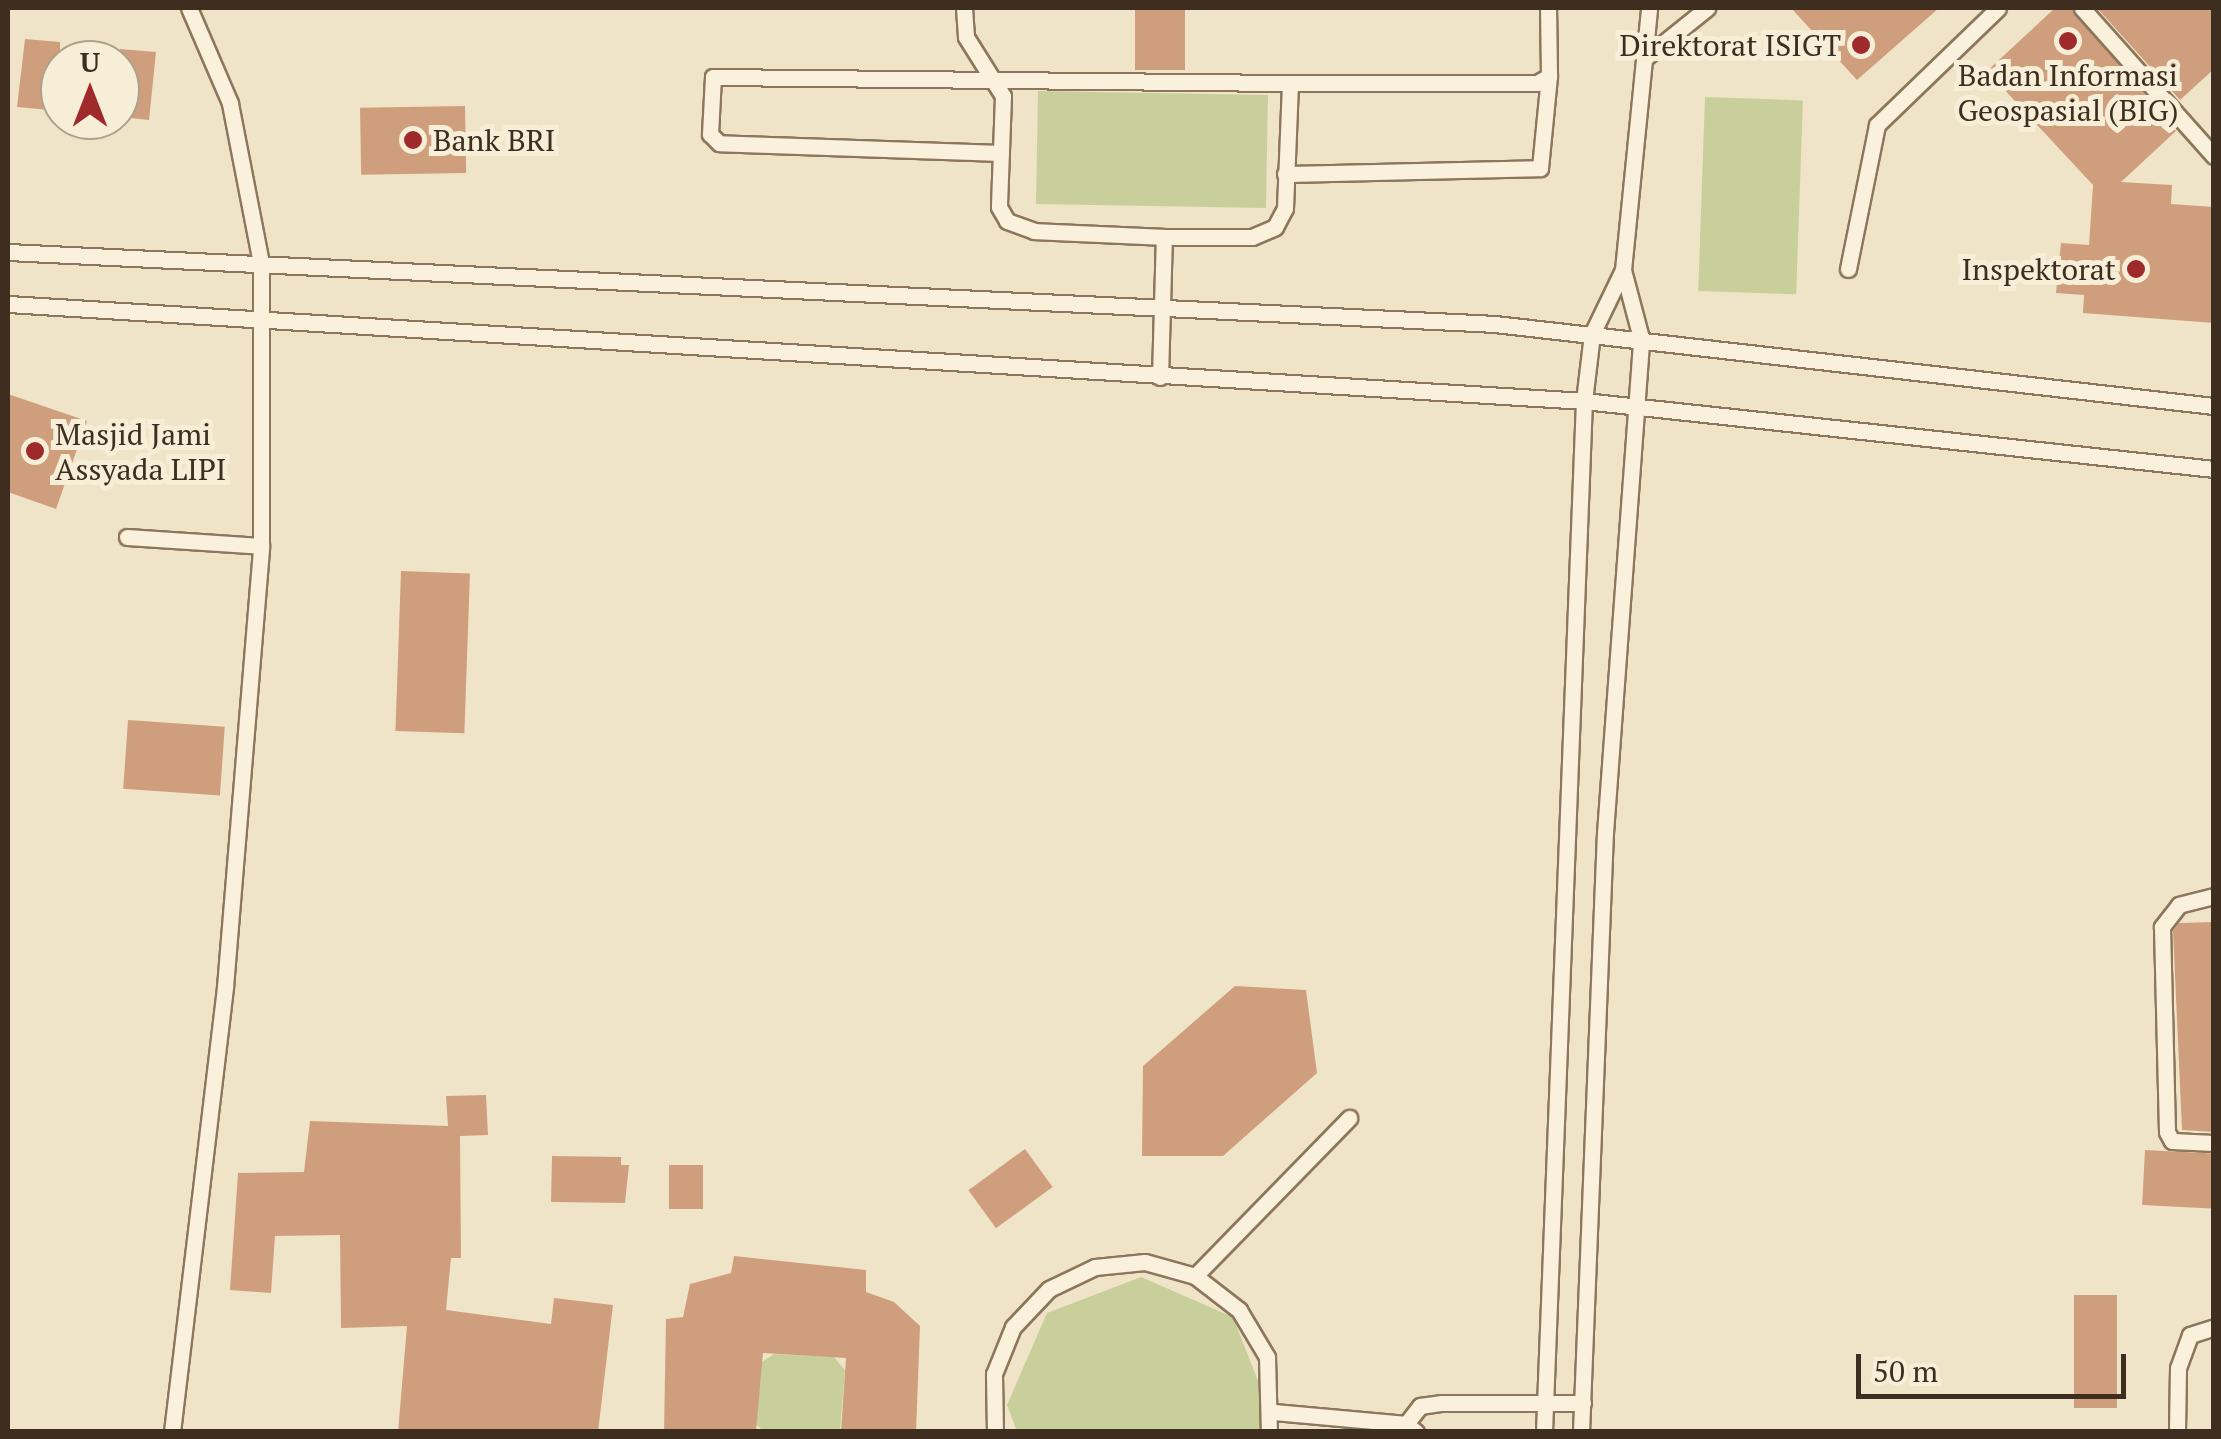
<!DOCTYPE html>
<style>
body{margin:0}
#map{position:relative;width:2221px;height:1439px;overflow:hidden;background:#f0e4c8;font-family:"PT Serif",serif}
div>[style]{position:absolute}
.green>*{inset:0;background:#c9cf9b;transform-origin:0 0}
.building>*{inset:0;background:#cf9f7d;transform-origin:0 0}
.roads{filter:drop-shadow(2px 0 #8d765c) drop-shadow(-2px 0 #8d765c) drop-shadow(0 2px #8d765c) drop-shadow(0 -2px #8d765c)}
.lane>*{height:15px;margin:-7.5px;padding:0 7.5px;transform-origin:7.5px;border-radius:7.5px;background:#faf1dc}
.dots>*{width:28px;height:28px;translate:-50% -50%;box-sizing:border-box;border:5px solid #f7eed8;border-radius:50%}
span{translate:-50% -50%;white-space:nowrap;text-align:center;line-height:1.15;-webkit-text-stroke:10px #f7eed8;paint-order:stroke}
.poi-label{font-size:30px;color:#3d2e20}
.right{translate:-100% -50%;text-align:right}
.left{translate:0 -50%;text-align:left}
.frame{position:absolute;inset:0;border:10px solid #3d2e20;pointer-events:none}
.north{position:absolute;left:40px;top:40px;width:100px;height:100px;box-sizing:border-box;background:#f7eed8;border:2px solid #ada18e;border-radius:50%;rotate:0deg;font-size:28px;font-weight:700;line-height:40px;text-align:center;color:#3d2e20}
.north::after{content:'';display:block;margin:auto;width:35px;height:45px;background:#9e2a2b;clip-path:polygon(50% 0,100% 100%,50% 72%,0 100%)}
.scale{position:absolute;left:1856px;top:1354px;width:270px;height:45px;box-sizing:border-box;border:5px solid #3d2e20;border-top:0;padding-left:12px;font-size:30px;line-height:35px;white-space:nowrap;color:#3d2e20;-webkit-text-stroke:8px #f7eed8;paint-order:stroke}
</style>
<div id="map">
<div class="green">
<i style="left:1038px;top:91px;width:230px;height:113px;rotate:1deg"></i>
<i style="left:1705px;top:97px;width:98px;height:194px;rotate:2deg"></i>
<i style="clip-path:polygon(1141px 1277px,1233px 1317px,1269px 1409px,1259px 1431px,1017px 1432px,1007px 1405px,1047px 1313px)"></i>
<i style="clip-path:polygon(774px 1354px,834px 1357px,845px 1370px,840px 1431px,763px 1431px,756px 1424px,762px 1362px)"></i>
</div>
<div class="building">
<i style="left:1135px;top:8px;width:50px;height:62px"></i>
<i style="clip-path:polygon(1791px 8px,1939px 8px,1857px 80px)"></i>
<i style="clip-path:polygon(2055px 8px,2071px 8px,2176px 131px,2121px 182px,2172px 185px,2171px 204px,2214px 207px,2214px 323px,2083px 313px,2084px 295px,2056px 293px,2061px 243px,2089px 245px,2093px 185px,1987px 71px)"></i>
<i style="clip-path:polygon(2097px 8px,2214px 8px,2214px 69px,2180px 100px)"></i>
<i style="clip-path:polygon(25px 39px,60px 42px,60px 111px,17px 107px)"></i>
<i style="clip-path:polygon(120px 49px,156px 52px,149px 120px,120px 117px)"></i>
<i style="left:465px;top:106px;width:67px;height:105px;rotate:89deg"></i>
<i style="clip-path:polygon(8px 394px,87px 421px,56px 509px,8px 492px)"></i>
<i style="left:401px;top:571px;width:69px;height:160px;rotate:2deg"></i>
<i style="left:128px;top:720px;width:97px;height:69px;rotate:4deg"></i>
<i style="clip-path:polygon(2214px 922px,2214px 1132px,2182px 1130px,2173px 931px,2179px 923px)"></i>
<i style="clip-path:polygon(1235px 986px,1306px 990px,1317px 1073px,1223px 1156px,1142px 1156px,1143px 1066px)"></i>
<i style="clip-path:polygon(486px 1095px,488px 1135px,460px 1136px,461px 1258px,451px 1258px,446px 1310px,551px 1324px,554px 1298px,613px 1305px,598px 1432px,398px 1432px,407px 1326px,341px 1328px,340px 1235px,275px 1236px,271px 1293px,230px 1290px,238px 1173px,304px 1172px,310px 1121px,448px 1126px,446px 1096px)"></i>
<i style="left:1025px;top:1149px;width:47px;height:70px;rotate:54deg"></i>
<i style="left:2145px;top:1150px;width:69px;height:55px;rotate:3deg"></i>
<i style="clip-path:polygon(552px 1156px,621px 1157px,621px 1165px,629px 1165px,625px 1203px,551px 1202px)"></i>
<i style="left:669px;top:1165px;width:34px;height:44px"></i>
<i style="clip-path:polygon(734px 1256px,866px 1270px,866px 1292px,894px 1302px,920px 1326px,916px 1432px,841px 1432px,846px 1358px,763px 1353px,756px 1432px,664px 1432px,666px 1319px,683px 1317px,690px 1284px,731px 1273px)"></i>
<i style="left:2074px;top:1295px;width:43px;height:113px"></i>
</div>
<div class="roads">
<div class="lane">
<i style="left:964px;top:8px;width:29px;rotate:86deg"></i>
<i style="left:966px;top:37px;width:70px;rotate:57.9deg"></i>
<i style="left:1003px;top:96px;width:111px;rotate:92.1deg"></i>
<i style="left:999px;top:207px;width:16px;rotate:60deg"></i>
<i style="left:1007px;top:221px;width:29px;rotate:20deg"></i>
<i style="left:1034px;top:231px;width:130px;rotate:2.6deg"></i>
<i style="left:2082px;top:8px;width:198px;rotate:48.3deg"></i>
<i style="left:1645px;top:58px;width:80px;rotate:-38.9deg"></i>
<i style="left:1001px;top:153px;width:282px;rotate:-178deg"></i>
<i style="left:719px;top:143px;width:13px;rotate:-135deg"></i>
<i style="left:710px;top:134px;width:57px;rotate:-87deg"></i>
<i style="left:713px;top:77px;width:577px;rotate:0.6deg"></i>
<i style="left:1285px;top:174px;width:255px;rotate:-1.3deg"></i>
<i style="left:1540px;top:168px;width:92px;rotate:-84.4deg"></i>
<i style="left:8px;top:252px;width:1489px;rotate:2.77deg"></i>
<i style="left:1495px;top:324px;width:724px;rotate:6.51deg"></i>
<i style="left:1848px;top:269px;width:147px;rotate:-78.6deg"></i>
<i style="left:1877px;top:125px;width:168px;rotate:-44deg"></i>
<i style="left:8px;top:304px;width:1579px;rotate:3.52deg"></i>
<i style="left:1584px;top:401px;width:634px;rotate:6.16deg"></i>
<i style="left:1160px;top:377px;width:140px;rotate:-88.4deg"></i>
<i style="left:1164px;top:237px;width:88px"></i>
<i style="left:1252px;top:237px;width:25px;rotate:-23deg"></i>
<i style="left:1275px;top:227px;width:21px;rotate:-62deg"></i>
<i style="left:1285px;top:208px;width:125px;rotate:-87.7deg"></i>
<i style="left:1290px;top:83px;width:247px"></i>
<i style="left:1537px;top:83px;width:14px;rotate:-30deg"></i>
<i style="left:1549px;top:76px;width:68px;rotate:-90.8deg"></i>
<i style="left:127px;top:537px;width:134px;rotate:3.8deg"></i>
<i style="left:2214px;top:896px;width:36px;rotate:166deg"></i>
<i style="left:2179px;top:905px;width:28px;rotate:128deg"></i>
<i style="left:2162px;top:927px;width:205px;rotate:88.6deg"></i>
<i style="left:2167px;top:1132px;width:10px;rotate:61deg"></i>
<i style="left:2172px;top:1141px;width:42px;rotate:2.7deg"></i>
<i style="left:1195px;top:1276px;width:221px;rotate:-45.7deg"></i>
<i style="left:1274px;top:1412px;width:133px;rotate:5.2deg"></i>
<i style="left:1406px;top:1424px;width:13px;rotate:39deg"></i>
<i style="left:1406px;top:1424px;width:23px;rotate:-52deg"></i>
<i style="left:1420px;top:1406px;width:22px;rotate:-8deg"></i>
<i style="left:1442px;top:1403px;width:141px"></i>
<i style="left:172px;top:1432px;width:448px;rotate:-83.2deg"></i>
<i style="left:225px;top:987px;width:442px;rotate:-85.3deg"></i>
<i style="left:261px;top:546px;width:283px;rotate:-90deg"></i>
<i style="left:261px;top:263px;width:163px;rotate:-101deg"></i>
<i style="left:230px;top:103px;width:103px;rotate:-113.3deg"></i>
<i style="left:995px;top:1432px;width:58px;rotate:-91deg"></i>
<i style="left:994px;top:1374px;width:51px;rotate:-68deg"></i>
<i style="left:1013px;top:1327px;width:52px;rotate:-46.5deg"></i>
<i style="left:1049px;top:1289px;width:51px;rotate:-25.6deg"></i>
<i style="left:1095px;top:1267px;width:50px;rotate:-5.7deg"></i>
<i style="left:1145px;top:1262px;width:52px;rotate:15.6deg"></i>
<i style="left:1195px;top:1276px;width:56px;rotate:37.7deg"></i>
<i style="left:1239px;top:1310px;width:55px;rotate:59.2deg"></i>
<i style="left:1267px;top:1357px;width:75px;rotate:88.5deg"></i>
<i style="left:1544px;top:1432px;width:1032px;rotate:-87.78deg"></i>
<i style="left:1584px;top:401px;width:67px;rotate:-83.2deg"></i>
<i style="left:1592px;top:334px;width:71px;rotate:-64.2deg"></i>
<i style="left:1581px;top:1432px;width:599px;rotate:-87.71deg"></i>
<i style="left:1605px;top:833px;width:496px;rotate:-85.8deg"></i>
<i style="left:1641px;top:338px;width:70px;rotate:-104.8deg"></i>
<i style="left:1623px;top:270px;width:263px;rotate:-84.3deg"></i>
<i style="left:2177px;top:1432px;width:64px;rotate:-89.1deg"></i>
<i style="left:2178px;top:1368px;width:35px;rotate:-70deg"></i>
<i style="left:2190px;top:1335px;width:25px;rotate:-18deg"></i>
</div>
</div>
<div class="dots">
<i style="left:2068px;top:41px;background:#9e2a2b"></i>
<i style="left:1861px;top:45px;background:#9e2a2b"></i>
<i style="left:413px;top:140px;background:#9e2a2b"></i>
<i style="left:2136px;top:269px;background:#9e2a2b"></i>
<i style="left:35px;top:451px;background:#9e2a2b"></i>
</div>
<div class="poi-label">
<span class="right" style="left:1841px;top:45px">Direktorat ISIGT</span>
<span style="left:2068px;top:92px">Badan Informasi<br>Geospasial (BIG)</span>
<span class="left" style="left:433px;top:140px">Bank BRI</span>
<span class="right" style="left:2116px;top:269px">Inspektorat</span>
<span class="left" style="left:55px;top:451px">Masjid Jami<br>Assyada LIPI</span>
</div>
<div class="frame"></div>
<div class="north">U</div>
<div class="scale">50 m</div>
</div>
